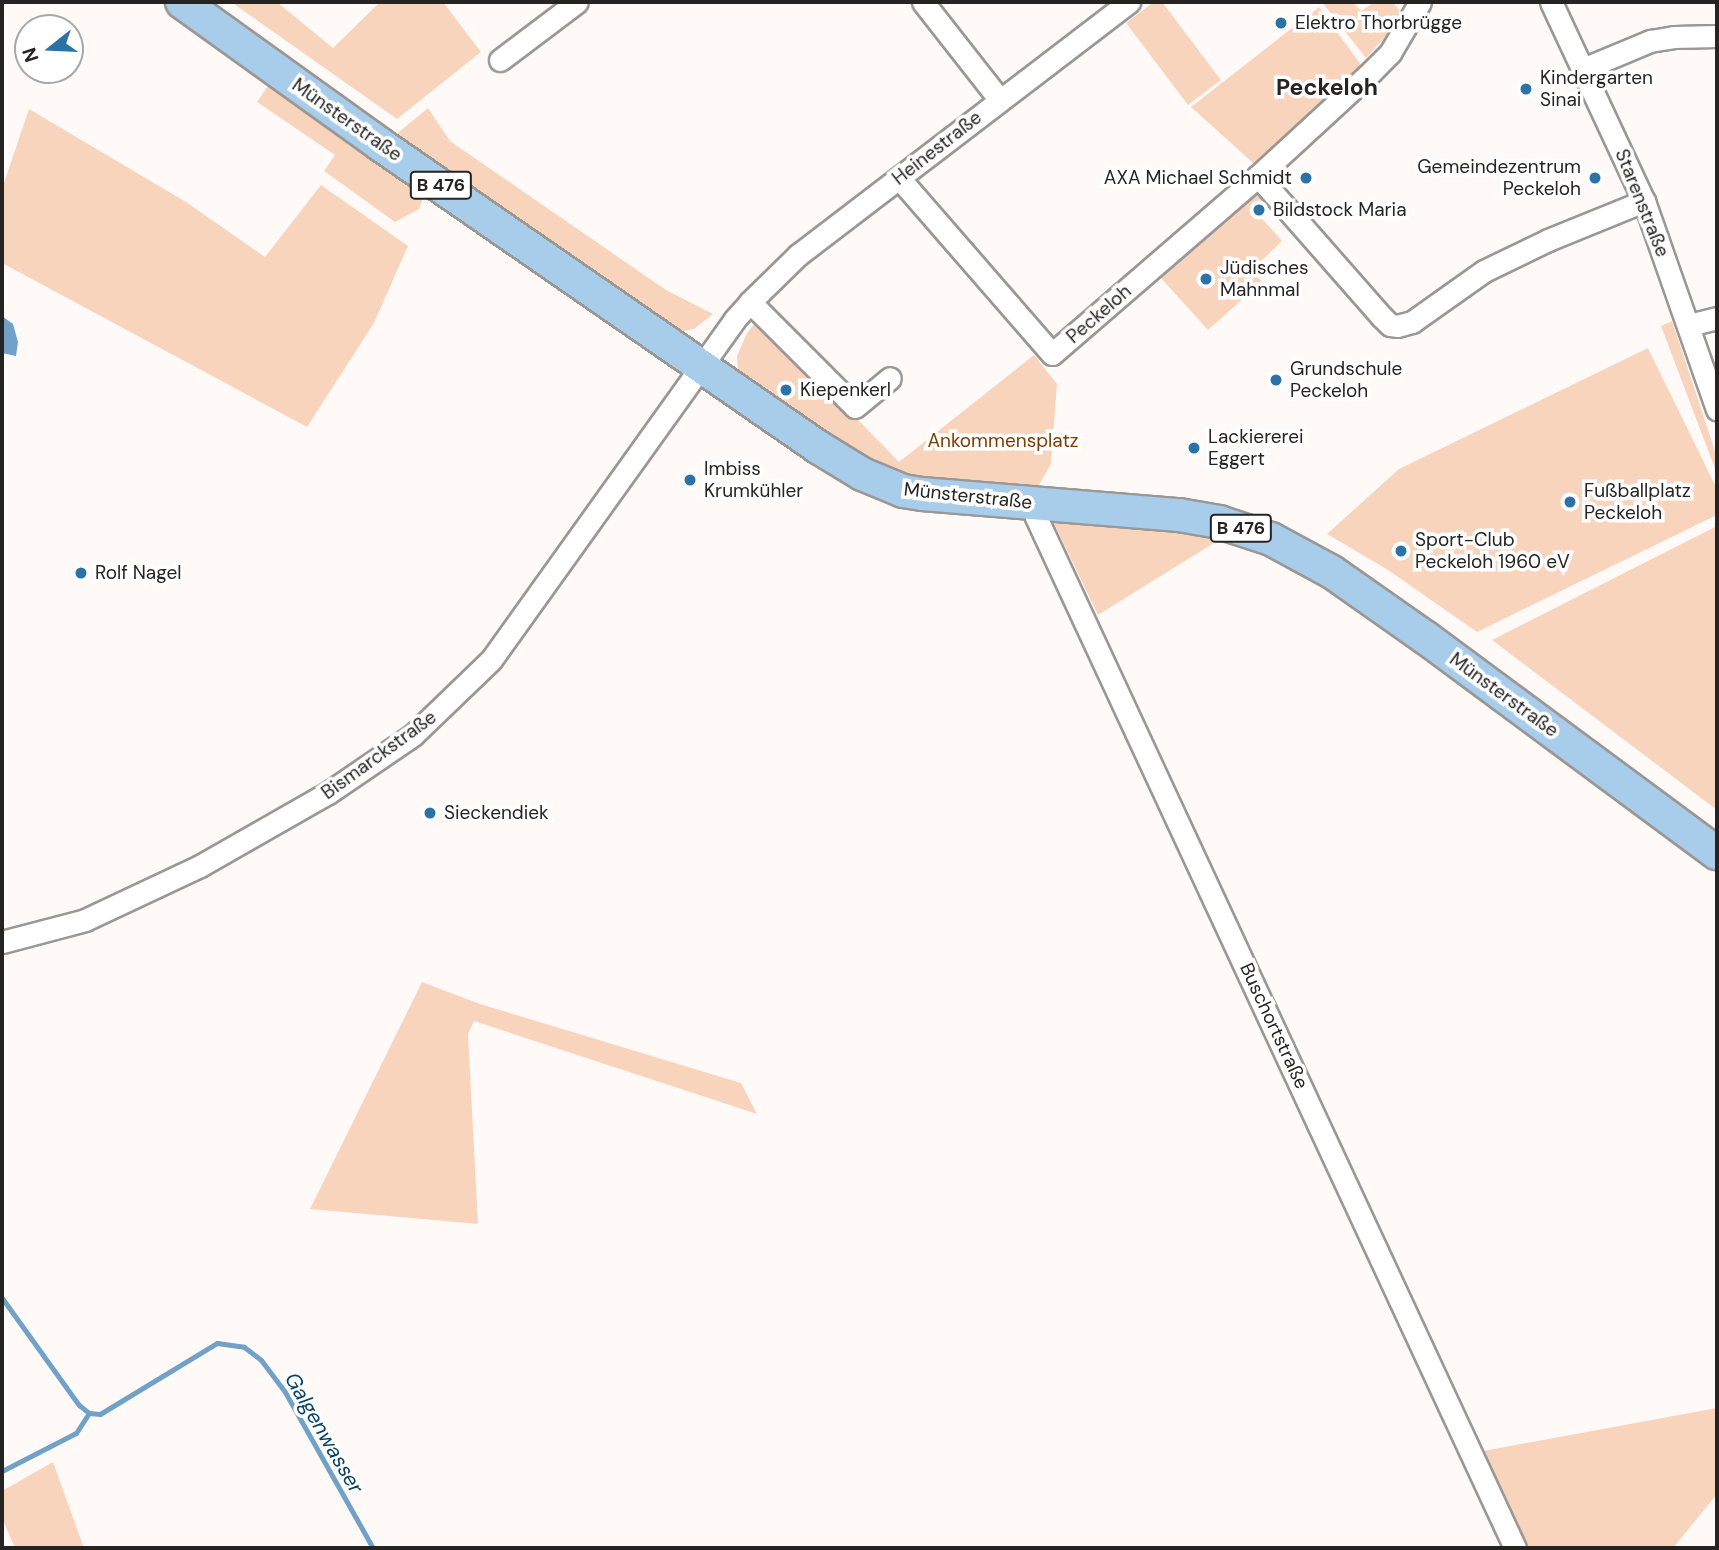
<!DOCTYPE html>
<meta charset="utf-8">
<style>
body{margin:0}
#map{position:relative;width:1719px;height:1550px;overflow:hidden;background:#fffaf8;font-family:"DM Sans",sans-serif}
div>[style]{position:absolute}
.green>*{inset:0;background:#f9d4bd}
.water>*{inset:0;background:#72a1c8}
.stream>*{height:5px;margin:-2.5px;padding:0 2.5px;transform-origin:2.5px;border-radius:2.5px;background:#72a1c8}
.roads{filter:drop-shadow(2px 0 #9b9795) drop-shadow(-2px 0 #9b9795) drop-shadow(0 2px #9b9795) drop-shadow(0 -2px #9b9795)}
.street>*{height:21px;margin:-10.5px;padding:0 10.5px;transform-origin:10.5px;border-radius:10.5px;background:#fff}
.primary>*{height:32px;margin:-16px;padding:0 16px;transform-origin:16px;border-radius:16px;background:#a7cdeb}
.dots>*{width:19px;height:19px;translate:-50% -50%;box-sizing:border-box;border:4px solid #fff;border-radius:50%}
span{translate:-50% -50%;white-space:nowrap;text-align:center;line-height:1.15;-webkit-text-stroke:7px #fff;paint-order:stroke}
.shield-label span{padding:2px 5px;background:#fff;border:2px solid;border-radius:5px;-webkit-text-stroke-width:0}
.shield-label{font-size:18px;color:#252423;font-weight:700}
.poi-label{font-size:19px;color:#252423}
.left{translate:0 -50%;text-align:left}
.right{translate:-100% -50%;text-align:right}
.street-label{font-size:19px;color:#252423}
.park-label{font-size:19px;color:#7b3c04}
.water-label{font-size:21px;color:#084268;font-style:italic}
.quarter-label{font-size:23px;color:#252423;font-weight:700}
.frame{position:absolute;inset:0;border:4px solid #252423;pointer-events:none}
.north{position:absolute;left:14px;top:14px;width:70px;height:70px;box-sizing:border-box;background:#fff;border:2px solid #a8a7a7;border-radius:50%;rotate:252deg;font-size:19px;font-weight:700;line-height:28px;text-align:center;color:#252423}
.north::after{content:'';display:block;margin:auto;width:24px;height:32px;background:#2b73a7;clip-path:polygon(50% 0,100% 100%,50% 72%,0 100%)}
</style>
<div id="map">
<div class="green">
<i style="clip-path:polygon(231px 2px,277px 2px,333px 48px,380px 2px,443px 2px,481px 52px,397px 119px)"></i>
<i style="clip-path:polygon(1154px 2px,1162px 2px,1221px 80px,1188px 105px,1126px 23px)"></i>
<i style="clip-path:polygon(1322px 2px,1353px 2px,1361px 11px,1375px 2px,1393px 2px,1400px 11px,1386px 36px,1366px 58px)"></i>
<i style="clip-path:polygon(1319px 7px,1364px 69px,1253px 163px,1191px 107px)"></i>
<i style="clip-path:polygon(270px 83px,426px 190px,419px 209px,395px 222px,324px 171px,335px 155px,257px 102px)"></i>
<i style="clip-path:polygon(428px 108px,450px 141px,666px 290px,713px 314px,694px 329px,672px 333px,553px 252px,507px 211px,455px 182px,393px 137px)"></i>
<i style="clip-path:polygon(29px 109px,186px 202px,265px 257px,321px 185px,408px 246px,374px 323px,307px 427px,2px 263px,2px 189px)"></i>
<i style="clip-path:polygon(1256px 195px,1266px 202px,1256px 212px,1282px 241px,1252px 270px,1262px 282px,1208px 330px,1161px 278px,1248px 197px)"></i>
<i style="clip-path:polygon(759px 318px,899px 462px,1034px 355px,1057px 384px,1051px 464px,1035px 492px,907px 482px,875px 471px,738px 375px,737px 356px,747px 333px)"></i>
<i style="clip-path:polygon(1672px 321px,1717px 457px,1717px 474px,1661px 326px)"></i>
<i style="clip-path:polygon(1648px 348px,1717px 489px,1717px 515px,1477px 632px,1385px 568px,1327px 534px,1399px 469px)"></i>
<i style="clip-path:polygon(1051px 517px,1230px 533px,1098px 615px)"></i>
<i style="clip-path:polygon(1717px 526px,1717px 810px,1492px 640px)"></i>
<i style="clip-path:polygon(422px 982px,480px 1004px,741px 1083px,757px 1114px,474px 1021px,468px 1034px,478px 1224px,310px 1209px)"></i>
<i style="clip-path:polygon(1717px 1408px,1717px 1494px,1673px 1548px,1525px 1548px,1483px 1451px)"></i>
<i style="clip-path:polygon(53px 1462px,84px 1548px,15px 1548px,2px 1518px,2px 1491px)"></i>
</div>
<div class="water">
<i style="clip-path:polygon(2px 316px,13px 324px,18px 342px,16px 356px,2px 353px)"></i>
</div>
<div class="stream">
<i style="left:2px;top:1298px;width:132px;rotate:54.3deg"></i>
<i style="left:79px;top:1405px;width:13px;rotate:39deg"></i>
<i style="left:89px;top:1413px;width:11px;rotate:5deg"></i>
<i style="left:100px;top:1414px;width:137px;rotate:-31.3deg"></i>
<i style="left:217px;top:1343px;width:27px;rotate:8deg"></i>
<i style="left:244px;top:1347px;width:21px;rotate:37deg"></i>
<i style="left:261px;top:1360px;width:40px;rotate:53deg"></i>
<i style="left:285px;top:1392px;width:179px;rotate:60.6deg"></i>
<i style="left:2px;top:1471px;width:83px;rotate:-27.2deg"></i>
<i style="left:76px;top:1433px;width:24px;rotate:-57deg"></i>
</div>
<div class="roads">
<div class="street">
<i style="left:923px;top:2px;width:123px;rotate:51.9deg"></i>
<i style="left:1551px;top:2px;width:220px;rotate:65deg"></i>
<i style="left:1644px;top:201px;width:221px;rotate:70.7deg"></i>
<i style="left:500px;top:60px;width:96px;rotate:-37deg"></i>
<i style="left:1583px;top:69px;width:73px;rotate:-22.7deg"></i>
<i style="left:1650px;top:41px;width:24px;rotate:-9deg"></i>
<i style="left:1674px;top:37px;width:43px;rotate:-1.3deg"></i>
<i style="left:1258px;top:176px;width:188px;rotate:48.7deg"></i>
<i style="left:1382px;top:317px;width:11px;rotate:45deg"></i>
<i style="left:1390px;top:325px;width:7px;rotate:8deg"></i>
<i style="left:1397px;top:326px;width:16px;rotate:-15deg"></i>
<i style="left:1412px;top:322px;width:88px;rotate:-35.3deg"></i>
<i style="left:1484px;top:271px;width:71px;rotate:-25.8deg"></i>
<i style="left:1548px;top:240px;width:104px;rotate:-22.1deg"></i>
<i style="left:899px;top:178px;width:233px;rotate:49deg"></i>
<i style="left:1052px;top:354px;width:272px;rotate:-40.8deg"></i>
<i style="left:1258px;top:176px;width:154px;rotate:-42.6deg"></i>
<i style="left:1371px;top:72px;width:27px;rotate:-45deg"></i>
<i style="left:1390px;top:53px;width:59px;rotate:-59.5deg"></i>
<i style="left:750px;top:302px;width:148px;rotate:45deg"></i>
<i style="left:855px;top:407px;width:45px;rotate:-39.6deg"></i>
<i style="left:1689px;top:325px;width:29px;rotate:-14deg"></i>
<i style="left:1039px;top:504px;width:13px;rotate:103deg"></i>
<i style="left:1036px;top:517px;width:1137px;rotate:65.08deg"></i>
<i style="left:2px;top:942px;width:86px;rotate:-14.8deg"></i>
<i style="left:85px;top:920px;width:127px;rotate:-25.2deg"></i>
<i style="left:200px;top:866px;width:147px;rotate:-29.7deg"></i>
<i style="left:328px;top:793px;width:103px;rotate:-34.3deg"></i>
<i style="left:413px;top:735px;width:108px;rotate:-43.9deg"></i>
<i style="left:491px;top:660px;width:418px;rotate:-54.4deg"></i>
<i style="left:734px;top:320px;width:24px;rotate:-48deg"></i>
<i style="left:750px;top:302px;width:67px;rotate:-44.4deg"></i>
<i style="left:798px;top:255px;width:417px;rotate:-37.4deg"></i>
</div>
<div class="primary">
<i style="left:182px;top:2px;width:245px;rotate:35.7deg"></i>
<i style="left:381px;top:145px;width:531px;rotate:34.65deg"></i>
<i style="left:818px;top:447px;width:52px;rotate:31.5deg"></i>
<i style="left:862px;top:474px;width:44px;rotate:22.5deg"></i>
<i style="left:903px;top:491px;width:19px;rotate:9deg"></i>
<i style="left:922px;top:494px;width:258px;rotate:4.7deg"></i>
<i style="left:1179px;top:515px;width:41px;rotate:9.9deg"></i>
<i style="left:1219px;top:522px;width:55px;rotate:18.1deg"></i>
<i style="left:1271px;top:539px;width:69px;rotate:28.4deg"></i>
<i style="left:1332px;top:572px;width:115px;rotate:35.1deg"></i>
<i style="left:1426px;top:638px;width:362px;rotate:36.5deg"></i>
</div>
</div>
<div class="dots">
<i style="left:1281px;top:23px;background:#2b73a7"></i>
<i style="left:1526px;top:89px;background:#2b73a7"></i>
<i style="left:1306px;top:178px;background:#2b73a7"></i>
<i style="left:1595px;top:178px;background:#2b73a7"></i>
<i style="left:1259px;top:210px;background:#2b73a7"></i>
<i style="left:1206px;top:279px;background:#2b73a7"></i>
<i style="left:1276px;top:380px;background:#2b73a7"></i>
<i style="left:786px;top:390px;background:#2b73a7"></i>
<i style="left:1194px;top:448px;background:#2b73a7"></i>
<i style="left:690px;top:480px;background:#2b73a7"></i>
<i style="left:1570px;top:502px;background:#2b73a7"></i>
<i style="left:1401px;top:551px;background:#2b73a7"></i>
<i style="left:81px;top:573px;background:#2b73a7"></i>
<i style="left:430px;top:813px;background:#2b73a7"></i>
</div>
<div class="shield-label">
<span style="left:441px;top:185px">B 476</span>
<span style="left:1241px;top:528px">B 476</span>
</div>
<div class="poi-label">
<span class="left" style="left:1295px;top:23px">Elektro Thorbrügge</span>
<span class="left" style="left:1540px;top:89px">Kindergarten<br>Sinai</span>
<span class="right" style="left:1581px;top:178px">Gemeindezentrum<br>Peckeloh</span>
<span class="right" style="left:1292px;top:178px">AXA Michael Schmidt</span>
<span class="left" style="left:1273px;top:210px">Bildstock Maria</span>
<span class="left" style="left:1220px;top:279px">Jüdisches<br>Mahnmal</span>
<span class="left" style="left:1290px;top:380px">Grundschule<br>Peckeloh</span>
<span class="left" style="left:800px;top:390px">Kiepenkerl</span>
<span class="left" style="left:1208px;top:448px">Lackiererei<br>Eggert</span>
<span class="left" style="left:704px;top:480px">Imbiss<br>Krumkühler</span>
<span class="left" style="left:1584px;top:502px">Fußballplatz<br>Peckeloh</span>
<span class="left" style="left:1415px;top:551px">Sport-Club<br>Peckeloh 1960 eV</span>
<span class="left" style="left:95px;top:573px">Rolf Nagel</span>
<span class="left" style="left:444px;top:813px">Sieckendiek</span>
</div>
<div class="street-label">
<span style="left:347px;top:120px;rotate:35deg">Münsterstraße</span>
<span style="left:937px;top:148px;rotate:-38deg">Heinestraße</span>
<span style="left:1642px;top:203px;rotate:68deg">Starenstraße</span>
<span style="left:1099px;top:314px;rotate:-41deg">Peckeloh</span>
<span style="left:968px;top:496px;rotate:6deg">Münsterstraße</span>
<span style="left:1504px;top:695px;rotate:36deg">Münsterstraße</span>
<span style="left:379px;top:755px;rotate:-36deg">Bismarckstraße</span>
<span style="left:1274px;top:1026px;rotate:65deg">Buschortstraße</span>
</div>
<div class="park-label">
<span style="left:1003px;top:441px">Ankommensplatz</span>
</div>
<div class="water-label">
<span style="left:324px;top:1433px;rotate:60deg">Galgenwasser</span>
</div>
<div class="quarter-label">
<span style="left:1327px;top:87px">Peckeloh</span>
</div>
<div class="frame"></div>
<div class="north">N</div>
</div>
